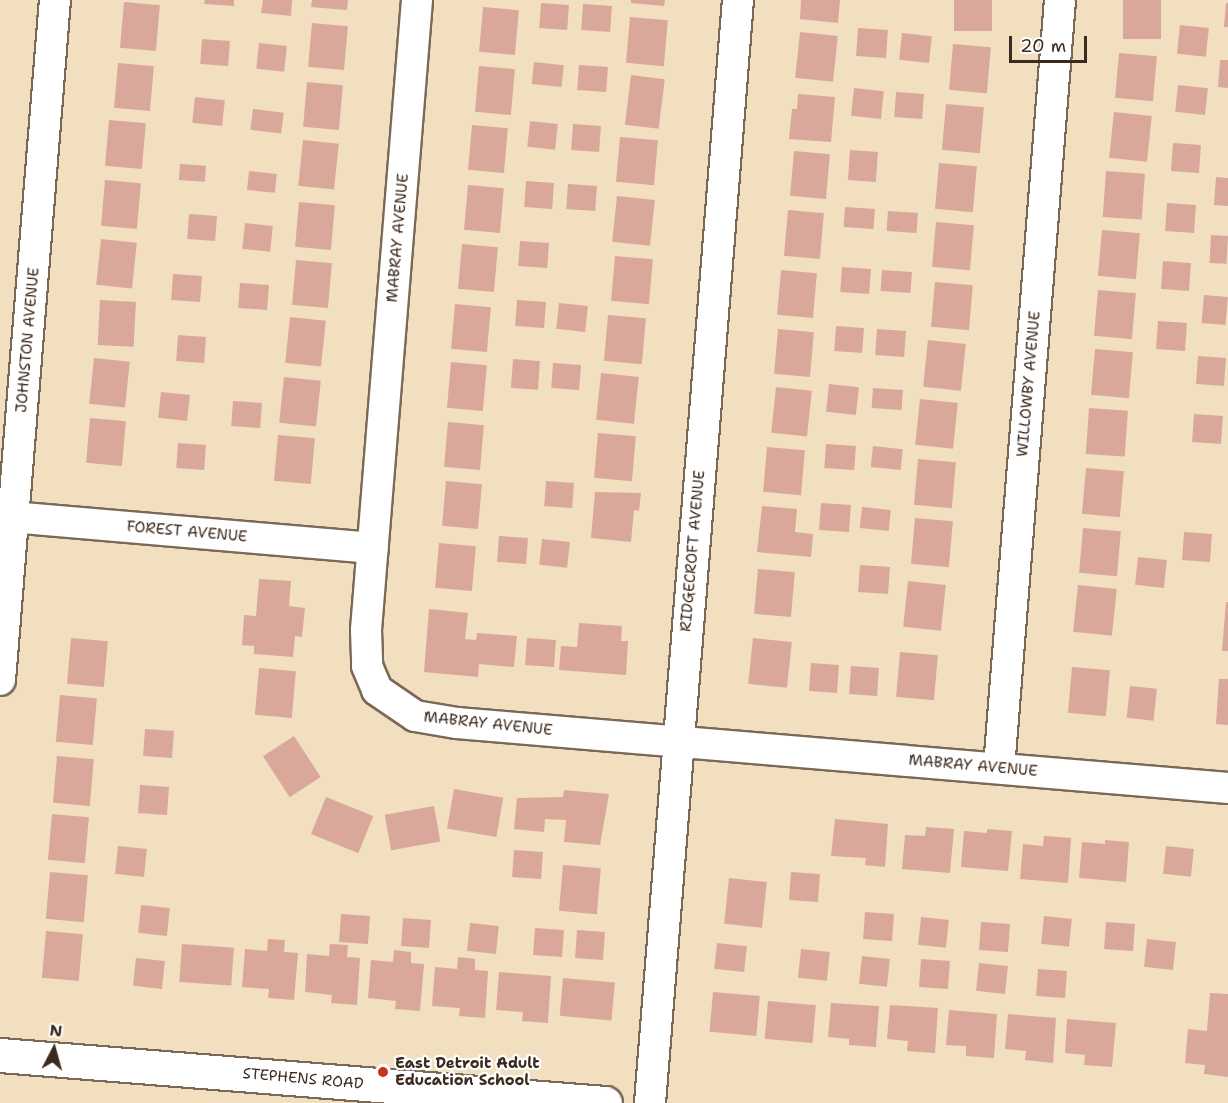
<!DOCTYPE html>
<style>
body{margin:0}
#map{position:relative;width:1228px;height:1103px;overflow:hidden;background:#f1dfc0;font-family:"Shantell Sans",sans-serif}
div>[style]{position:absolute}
.building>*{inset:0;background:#daa89b;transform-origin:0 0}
.roads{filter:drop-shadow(2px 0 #7b6957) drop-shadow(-2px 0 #7b6957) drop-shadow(0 2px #7b6957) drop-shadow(0 -2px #7b6957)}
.street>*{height:30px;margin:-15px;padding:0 15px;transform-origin:15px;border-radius:15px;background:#fff}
.secondary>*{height:33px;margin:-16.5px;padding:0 16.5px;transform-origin:16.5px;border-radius:16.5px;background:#fff}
.dots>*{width:16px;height:16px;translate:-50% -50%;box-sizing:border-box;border:3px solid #fff;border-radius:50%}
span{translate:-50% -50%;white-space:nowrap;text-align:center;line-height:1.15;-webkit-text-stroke:4.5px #fff;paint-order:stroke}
.street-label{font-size:15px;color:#3b2a1e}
.poi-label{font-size:15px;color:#3b2a1e;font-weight:700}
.left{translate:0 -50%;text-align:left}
.north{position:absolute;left:24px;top:1019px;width:60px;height:60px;-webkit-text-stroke:4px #fff;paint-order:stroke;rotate:6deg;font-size:16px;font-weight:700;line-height:24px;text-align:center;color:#3b2a1e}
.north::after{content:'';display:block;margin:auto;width:21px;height:27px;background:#3b2a1e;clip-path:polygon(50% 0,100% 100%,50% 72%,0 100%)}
.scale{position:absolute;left:1009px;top:36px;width:78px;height:27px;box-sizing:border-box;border:3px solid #3b2a1e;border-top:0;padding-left:8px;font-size:18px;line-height:21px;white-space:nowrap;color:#3b2a1e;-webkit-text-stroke:4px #fff;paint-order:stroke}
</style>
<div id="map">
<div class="building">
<i style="clip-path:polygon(205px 0,234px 0,234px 6px,204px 4px)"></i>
<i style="clip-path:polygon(263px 0,292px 0,291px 16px,261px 13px)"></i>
<i style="clip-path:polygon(312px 0,348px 0,347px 10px,311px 7px)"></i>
<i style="clip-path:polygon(631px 0,665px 0,664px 6px,631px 3px)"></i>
<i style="clip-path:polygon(801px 0,840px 0,838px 23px,800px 19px)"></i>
<i style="left:954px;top:0;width:38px;height:31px"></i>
<i style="left:1123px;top:0;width:38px;height:39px"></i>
<i style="left:124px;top:2px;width:36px;height:46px;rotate:5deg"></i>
<i style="left:541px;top:3px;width:28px;height:25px;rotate:4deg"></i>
<i style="clip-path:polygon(1226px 3px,1228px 3px,1228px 27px,1224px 27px)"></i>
<i style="left:583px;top:4px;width:29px;height:26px;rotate:4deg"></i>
<i style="left:483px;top:7px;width:36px;height:45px;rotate:5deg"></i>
<i style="left:630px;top:17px;width:38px;height:46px;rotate:5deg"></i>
<i style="left:312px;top:23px;width:36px;height:44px;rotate:5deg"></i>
<i style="left:1180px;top:25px;width:29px;height:29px;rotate:6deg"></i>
<i style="left:858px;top:28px;width:30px;height:28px;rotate:4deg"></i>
<i style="left:800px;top:32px;width:38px;height:46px;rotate:6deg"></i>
<i style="left:902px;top:33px;width:30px;height:27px;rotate:6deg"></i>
<i style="left:202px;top:39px;width:28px;height:25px;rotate:4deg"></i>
<i style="left:259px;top:43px;width:28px;height:26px;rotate:6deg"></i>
<i style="left:953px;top:44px;width:38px;height:46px;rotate:5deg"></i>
<i style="left:1119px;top:53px;width:38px;height:45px;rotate:5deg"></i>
<i style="clip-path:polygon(1220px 60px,1228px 60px,1228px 88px,1218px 87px)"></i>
<i style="left:534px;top:62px;width:30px;height:22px;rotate:6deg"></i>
<i style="left:118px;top:63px;width:36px;height:45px;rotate:5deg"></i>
<i style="left:579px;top:65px;width:29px;height:25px;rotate:4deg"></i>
<i style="left:479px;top:66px;width:36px;height:46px;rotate:5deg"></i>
<i style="left:631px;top:75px;width:34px;height:50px;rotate:7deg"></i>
<i style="left:307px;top:82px;width:36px;height:45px;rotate:5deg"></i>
<i style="left:1178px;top:85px;width:30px;height:27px;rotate:6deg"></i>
<i style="left:854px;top:88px;width:30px;height:28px;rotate:6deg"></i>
<i style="left:896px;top:92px;width:28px;height:25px;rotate:4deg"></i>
<i style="clip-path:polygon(798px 94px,835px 97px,831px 142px,789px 139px,792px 109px,797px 109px)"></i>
<i style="left:195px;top:97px;width:30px;height:26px;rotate:6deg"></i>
<i style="left:946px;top:104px;width:38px;height:46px;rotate:5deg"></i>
<i style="left:253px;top:109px;width:31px;height:21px;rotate:7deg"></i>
<i style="left:1114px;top:112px;width:38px;height:46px;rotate:6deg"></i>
<i style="left:109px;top:120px;width:37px;height:46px;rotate:5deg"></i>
<i style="left:530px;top:121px;width:28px;height:26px;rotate:6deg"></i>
<i style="left:573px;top:124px;width:28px;height:26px;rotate:4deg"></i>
<i style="left:472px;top:125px;width:36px;height:45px;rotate:5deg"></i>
<i style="left:620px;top:137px;width:38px;height:45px;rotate:5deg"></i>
<i style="left:303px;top:140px;width:36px;height:46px;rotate:6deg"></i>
<i style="left:1173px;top:143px;width:28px;height:28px;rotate:4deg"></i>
<i style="left:850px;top:150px;width:28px;height:30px;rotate:4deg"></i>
<i style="left:794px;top:151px;width:36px;height:45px;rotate:5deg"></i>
<i style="left:939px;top:163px;width:38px;height:46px;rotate:5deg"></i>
<i style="left:180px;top:164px;width:26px;height:16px;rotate:4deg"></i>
<i style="left:249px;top:171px;width:28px;height:19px;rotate:6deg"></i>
<i style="left:1106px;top:171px;width:39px;height:46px;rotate:4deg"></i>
<i style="clip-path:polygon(1216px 177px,1228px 178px,1228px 206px,1214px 205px)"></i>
<i style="left:105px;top:180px;width:36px;height:46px;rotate:5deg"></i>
<i style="left:526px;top:181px;width:28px;height:26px;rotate:4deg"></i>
<i style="left:568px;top:184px;width:29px;height:25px;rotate:4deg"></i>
<i style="left:468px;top:185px;width:36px;height:45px;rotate:5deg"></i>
<i style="left:617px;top:196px;width:38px;height:46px;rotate:6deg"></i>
<i style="left:299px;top:202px;width:36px;height:45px;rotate:5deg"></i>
<i style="left:1167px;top:203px;width:29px;height:28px;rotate:4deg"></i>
<i style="left:845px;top:207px;width:30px;height:20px;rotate:4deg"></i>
<i style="left:788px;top:210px;width:36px;height:46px;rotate:5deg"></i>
<i style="left:888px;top:211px;width:30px;height:20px;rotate:4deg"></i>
<i style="left:189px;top:214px;width:28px;height:25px;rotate:4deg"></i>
<i style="left:936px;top:222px;width:38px;height:45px;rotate:5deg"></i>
<i style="left:245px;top:223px;width:28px;height:26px;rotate:6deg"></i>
<i style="left:1102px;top:230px;width:38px;height:46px;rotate:5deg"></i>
<i style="left:1211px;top:235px;width:17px;height:28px;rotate:3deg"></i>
<i style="left:101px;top:239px;width:36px;height:46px;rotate:6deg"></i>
<i style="left:520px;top:241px;width:29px;height:25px;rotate:4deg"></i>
<i style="left:462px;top:244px;width:36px;height:45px;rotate:5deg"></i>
<i style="left:615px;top:256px;width:38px;height:45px;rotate:5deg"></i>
<i style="left:296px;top:260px;width:36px;height:45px;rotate:5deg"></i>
<i style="left:1163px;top:261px;width:28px;height:28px;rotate:4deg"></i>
<i style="left:842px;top:267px;width:29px;height:25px;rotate:4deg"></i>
<i style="left:781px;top:270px;width:36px;height:45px;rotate:5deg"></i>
<i style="left:882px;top:270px;width:30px;height:21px;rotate:4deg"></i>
<i style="left:173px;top:274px;width:29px;height:26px;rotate:4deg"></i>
<i style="left:935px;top:282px;width:38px;height:45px;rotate:5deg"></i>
<i style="left:240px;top:283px;width:29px;height:25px;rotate:4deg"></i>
<i style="left:1098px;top:290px;width:38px;height:46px;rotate:5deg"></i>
<i style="left:1204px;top:295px;width:24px;height:28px;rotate:5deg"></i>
<i style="left:100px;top:300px;width:36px;height:45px;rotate:3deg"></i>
<i style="left:517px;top:300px;width:29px;height:26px;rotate:4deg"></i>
<i style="left:559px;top:303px;width:29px;height:26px;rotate:6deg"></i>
<i style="left:455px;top:304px;width:36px;height:45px;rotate:5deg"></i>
<i style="left:608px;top:315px;width:38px;height:46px;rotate:5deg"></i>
<i style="left:290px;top:317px;width:36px;height:46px;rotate:6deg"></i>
<i style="left:1158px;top:321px;width:29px;height:28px;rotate:4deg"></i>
<i style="left:836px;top:326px;width:28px;height:25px;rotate:4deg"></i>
<i style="left:778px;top:329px;width:36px;height:45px;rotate:5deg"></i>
<i style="left:877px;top:329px;width:29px;height:26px;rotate:4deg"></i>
<i style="left:178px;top:335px;width:28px;height:26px;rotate:4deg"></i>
<i style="left:928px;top:340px;width:38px;height:47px;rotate:6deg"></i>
<i style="left:1095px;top:349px;width:38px;height:46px;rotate:5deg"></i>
<i style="left:1198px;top:356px;width:28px;height:28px;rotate:4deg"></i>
<i style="left:94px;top:358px;width:36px;height:46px;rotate:6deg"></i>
<i style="left:513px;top:359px;width:27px;height:29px;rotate:4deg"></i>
<i style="left:451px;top:362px;width:36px;height:46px;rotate:5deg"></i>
<i style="left:553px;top:363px;width:28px;height:25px;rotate:4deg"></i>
<i style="left:601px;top:373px;width:38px;height:47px;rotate:6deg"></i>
<i style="left:284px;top:377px;width:37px;height:46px;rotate:6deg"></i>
<i style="left:829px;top:384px;width:30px;height:28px;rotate:6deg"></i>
<i style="left:776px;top:387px;width:36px;height:46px;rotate:6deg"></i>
<i style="left:873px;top:388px;width:30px;height:20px;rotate:4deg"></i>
<i style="left:161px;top:392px;width:29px;height:26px;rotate:6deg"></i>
<i style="left:920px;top:399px;width:38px;height:46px;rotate:6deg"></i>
<i style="left:233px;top:401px;width:29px;height:25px;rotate:4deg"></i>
<i style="left:1089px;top:408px;width:39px;height:46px;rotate:4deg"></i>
<i style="left:1194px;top:414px;width:29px;height:28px;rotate:4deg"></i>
<i style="left:90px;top:418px;width:36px;height:45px;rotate:5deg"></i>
<i style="left:448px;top:422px;width:36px;height:45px;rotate:5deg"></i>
<i style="left:598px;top:433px;width:38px;height:45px;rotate:5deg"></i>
<i style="left:278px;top:435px;width:37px;height:46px;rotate:5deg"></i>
<i style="left:178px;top:443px;width:28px;height:25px;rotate:4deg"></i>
<i style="left:826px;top:444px;width:30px;height:24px;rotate:4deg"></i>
<i style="left:873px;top:446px;width:30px;height:21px;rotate:6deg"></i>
<i style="left:767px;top:447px;width:38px;height:45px;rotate:5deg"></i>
<i style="left:918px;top:459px;width:38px;height:46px;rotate:5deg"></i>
<i style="left:1086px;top:468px;width:38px;height:46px;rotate:5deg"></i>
<i style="left:446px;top:481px;width:36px;height:45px;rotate:5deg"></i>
<i style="left:546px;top:481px;width:28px;height:25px;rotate:4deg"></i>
<i style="clip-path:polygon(595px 492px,641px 493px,639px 511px,634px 510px,631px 542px,591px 538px)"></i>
<i style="left:821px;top:503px;width:30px;height:27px;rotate:4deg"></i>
<i style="clip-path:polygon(762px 506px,797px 509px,795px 532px,813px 534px,811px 557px,757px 552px)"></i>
<i style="left:862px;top:507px;width:29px;height:21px;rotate:6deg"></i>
<i style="left:915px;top:518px;width:38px;height:46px;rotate:5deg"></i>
<i style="left:1083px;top:528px;width:38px;height:45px;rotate:5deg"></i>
<i style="left:1184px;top:532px;width:28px;height:28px;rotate:4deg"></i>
<i style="left:499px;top:536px;width:29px;height:26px;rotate:4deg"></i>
<i style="left:542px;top:539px;width:28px;height:26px;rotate:6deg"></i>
<i style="left:439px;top:543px;width:37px;height:45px;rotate:5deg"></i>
<i style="left:1138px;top:557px;width:29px;height:28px;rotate:6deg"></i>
<i style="left:860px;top:565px;width:30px;height:27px;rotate:4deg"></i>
<i style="left:758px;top:569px;width:37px;height:45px;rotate:5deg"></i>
<i style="clip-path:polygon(259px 579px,291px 581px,289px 606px,305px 608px,302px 637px,295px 636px,293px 657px,254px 654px,254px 646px,242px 645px,244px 615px,256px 616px)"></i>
<i style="left:908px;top:581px;width:38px;height:46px;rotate:6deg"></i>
<i style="left:1078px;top:585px;width:39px;height:47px;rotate:6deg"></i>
<i style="clip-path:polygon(1226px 602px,1228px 602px,1228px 651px,1222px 651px)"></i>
<i style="clip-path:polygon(429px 609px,468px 613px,465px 639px,476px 640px,477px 633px,517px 636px,514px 667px,479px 664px,478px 677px,424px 672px)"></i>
<i style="clip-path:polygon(579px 623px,622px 626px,621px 641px,628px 641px,626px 675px,559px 670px,561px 646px,577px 647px)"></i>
<i style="left:71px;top:638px;width:37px;height:46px;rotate:5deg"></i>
<i style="left:527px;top:638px;width:29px;height:27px;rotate:4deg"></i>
<i style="left:753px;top:638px;width:39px;height:46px;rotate:6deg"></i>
<i style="left:900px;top:652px;width:38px;height:45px;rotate:5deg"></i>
<i style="left:811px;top:663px;width:28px;height:28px;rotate:4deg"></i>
<i style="left:851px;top:666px;width:28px;height:28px;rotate:4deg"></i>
<i style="left:1072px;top:667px;width:38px;height:46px;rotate:5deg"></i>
<i style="left:259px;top:668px;width:37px;height:47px;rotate:5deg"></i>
<i style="clip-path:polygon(1219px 679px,1228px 679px,1228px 725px,1216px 724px)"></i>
<i style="left:1130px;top:686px;width:27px;height:32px;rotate:6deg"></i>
<i style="left:60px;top:695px;width:37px;height:47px;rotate:5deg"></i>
<i style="left:145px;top:729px;width:29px;height:27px;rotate:4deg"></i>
<i style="left:294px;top:736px;width:49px;height:37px;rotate:57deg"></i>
<i style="left:57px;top:756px;width:37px;height:47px;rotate:5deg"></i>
<i style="left:140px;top:785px;width:29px;height:28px;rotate:4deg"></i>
<i style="left:454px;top:789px;width:50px;height:40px;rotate:10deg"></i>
<i style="clip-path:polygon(564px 790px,609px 794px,600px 845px,564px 842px,566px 820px,545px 819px,544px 832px,514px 829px,517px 798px,563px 797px)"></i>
<i style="left:326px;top:797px;width:51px;height:40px;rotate:22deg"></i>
<i style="left:434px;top:806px;width:36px;height:50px;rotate:80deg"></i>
<i style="left:52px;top:814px;width:37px;height:46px;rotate:5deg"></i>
<i style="clip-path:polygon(835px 819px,888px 824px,885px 867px,865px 865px,866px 858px,831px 856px)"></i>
<i style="clip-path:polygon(926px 827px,954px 829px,950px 873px,902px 869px,905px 835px,925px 836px)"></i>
<i style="clip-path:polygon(987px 829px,1012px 831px,1008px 871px,961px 867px,964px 831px,987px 833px)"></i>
<i style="clip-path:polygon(1044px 836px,1071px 838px,1068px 883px,1020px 879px,1023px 844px,1043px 846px)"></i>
<i style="clip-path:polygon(1105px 840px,1129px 842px,1126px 882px,1079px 878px,1082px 842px,1105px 844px)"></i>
<i style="left:118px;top:846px;width:29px;height:28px;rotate:6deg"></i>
<i style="left:1166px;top:846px;width:28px;height:28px;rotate:6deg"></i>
<i style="left:514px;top:850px;width:29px;height:27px;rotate:4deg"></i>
<i style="left:563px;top:865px;width:38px;height:46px;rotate:5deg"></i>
<i style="left:50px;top:872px;width:38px;height:47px;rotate:5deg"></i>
<i style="left:791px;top:872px;width:29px;height:28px;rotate:4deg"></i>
<i style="left:729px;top:878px;width:38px;height:46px;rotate:6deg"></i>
<i style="left:141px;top:905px;width:29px;height:28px;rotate:6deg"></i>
<i style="left:865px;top:912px;width:29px;height:27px;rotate:4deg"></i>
<i style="left:341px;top:914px;width:29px;height:28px;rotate:4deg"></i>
<i style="left:1044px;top:916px;width:28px;height:28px;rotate:6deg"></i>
<i style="left:921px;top:917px;width:28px;height:28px;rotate:6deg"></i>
<i style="left:403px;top:918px;width:28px;height:28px;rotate:4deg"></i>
<i style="left:981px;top:922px;width:29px;height:28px;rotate:4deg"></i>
<i style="left:1106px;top:922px;width:29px;height:27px;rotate:4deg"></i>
<i style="left:470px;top:923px;width:29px;height:28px;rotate:6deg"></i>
<i style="left:535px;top:928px;width:29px;height:27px;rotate:4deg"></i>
<i style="left:577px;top:930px;width:28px;height:28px;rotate:4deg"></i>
<i style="left:46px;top:931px;width:37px;height:47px;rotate:5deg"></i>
<i style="clip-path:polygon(268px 939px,285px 940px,284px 952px,298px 953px,294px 1000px,268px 998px,269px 989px,242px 987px,245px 949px,267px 951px)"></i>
<i style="left:1147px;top:939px;width:29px;height:28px;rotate:6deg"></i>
<i style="left:717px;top:943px;width:30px;height:26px;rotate:6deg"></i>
<i style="left:182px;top:944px;width:52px;height:38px;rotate:4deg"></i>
<i style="clip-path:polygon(330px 944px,348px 945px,347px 957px,360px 958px,357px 1005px,331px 1003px,332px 995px,305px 992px,307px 954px,329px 956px)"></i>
<i style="left:801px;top:949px;width:29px;height:29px;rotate:6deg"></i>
<i style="clip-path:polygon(394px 950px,411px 952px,411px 963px,424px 964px,420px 1011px,395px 1009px,396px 1001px,368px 998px,371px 960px,393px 962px)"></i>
<i style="left:862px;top:956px;width:28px;height:28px;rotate:6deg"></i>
<i style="clip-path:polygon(458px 957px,475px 959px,475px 970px,488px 971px,485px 1018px,459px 1016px,460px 1008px,432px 1006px,435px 967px,457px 969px)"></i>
<i style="left:136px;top:958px;width:29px;height:28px;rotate:6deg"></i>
<i style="left:921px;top:959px;width:29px;height:28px;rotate:4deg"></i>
<i style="left:979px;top:963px;width:29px;height:28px;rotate:6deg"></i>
<i style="left:1038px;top:969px;width:29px;height:27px;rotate:4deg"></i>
<i style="clip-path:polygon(499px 972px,551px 976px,548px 1023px,522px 1021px,523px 1012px,496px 1010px)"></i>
<i style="left:563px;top:978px;width:52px;height:38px;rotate:5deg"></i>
<i style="left:713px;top:992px;width:47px;height:40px;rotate:5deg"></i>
<i style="clip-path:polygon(1210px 993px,1228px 994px,1228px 1077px,1204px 1074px,1205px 1065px,1185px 1063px,1188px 1029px,1207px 1031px)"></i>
<i style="left:768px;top:1001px;width:48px;height:38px;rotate:5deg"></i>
<i style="clip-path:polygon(831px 1003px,879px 1006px,876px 1047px,849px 1045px,849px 1039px,828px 1037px)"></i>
<i style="clip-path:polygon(890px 1005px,938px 1008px,935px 1053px,907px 1051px,908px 1041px,887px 1039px)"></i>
<i style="clip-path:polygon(949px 1010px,997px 1014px,994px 1058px,966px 1056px,966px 1046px,946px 1045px)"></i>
<i style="clip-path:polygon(1008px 1014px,1056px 1018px,1053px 1063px,1025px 1060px,1026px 1051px,1005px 1049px)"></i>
<i style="clip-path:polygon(1067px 1019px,1116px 1023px,1112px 1067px,1084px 1065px,1085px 1055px,1065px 1053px)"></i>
</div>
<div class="roads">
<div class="street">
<i style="left:417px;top:0;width:632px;rotate:94.63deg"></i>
<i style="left:366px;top:630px;width:36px;rotate:88deg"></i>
<i style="left:367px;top:666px;width:26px;rotate:67deg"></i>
<i style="left:377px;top:690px;width:46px;rotate:34.4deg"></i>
<i style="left:415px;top:716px;width:43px;rotate:9.5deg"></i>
<i style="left:457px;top:723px;width:774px;rotate:4.82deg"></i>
<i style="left:0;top:516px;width:374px;rotate:4.9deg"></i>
<i style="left:0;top:680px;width:682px;rotate:-85.38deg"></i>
<i style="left:999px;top:768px;width:770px;rotate:-85.46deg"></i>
<i style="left:650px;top:1103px;width:1107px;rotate:-85.44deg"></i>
</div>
<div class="secondary">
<i style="left:0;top:1055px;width:607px;rotate:4.54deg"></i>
</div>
</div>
<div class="dots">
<i style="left:383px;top:1072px;background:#c8321e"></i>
</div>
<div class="street-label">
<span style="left:398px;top:238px;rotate:-85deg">MABRAY AVENUE</span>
<span style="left:28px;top:340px;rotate:-85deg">JOHNSTON AVENUE</span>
<span style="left:1029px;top:384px;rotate:-85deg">WILLOWBY AVENUE</span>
<span style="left:187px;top:532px;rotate:5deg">FOREST AVENUE</span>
<span style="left:693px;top:551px;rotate:-85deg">RIDGECROFT AVENUE</span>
<span style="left:488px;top:724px;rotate:6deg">MABRAY AVENUE</span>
<span style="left:973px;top:766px;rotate:5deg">MABRAY AVENUE</span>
<span style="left:303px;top:1079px;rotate:5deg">STEPHENS ROAD</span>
</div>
<div class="poi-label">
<span class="left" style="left:395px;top:1072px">East Detroit Adult<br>Education School</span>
</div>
<div class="north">N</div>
<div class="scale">20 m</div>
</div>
